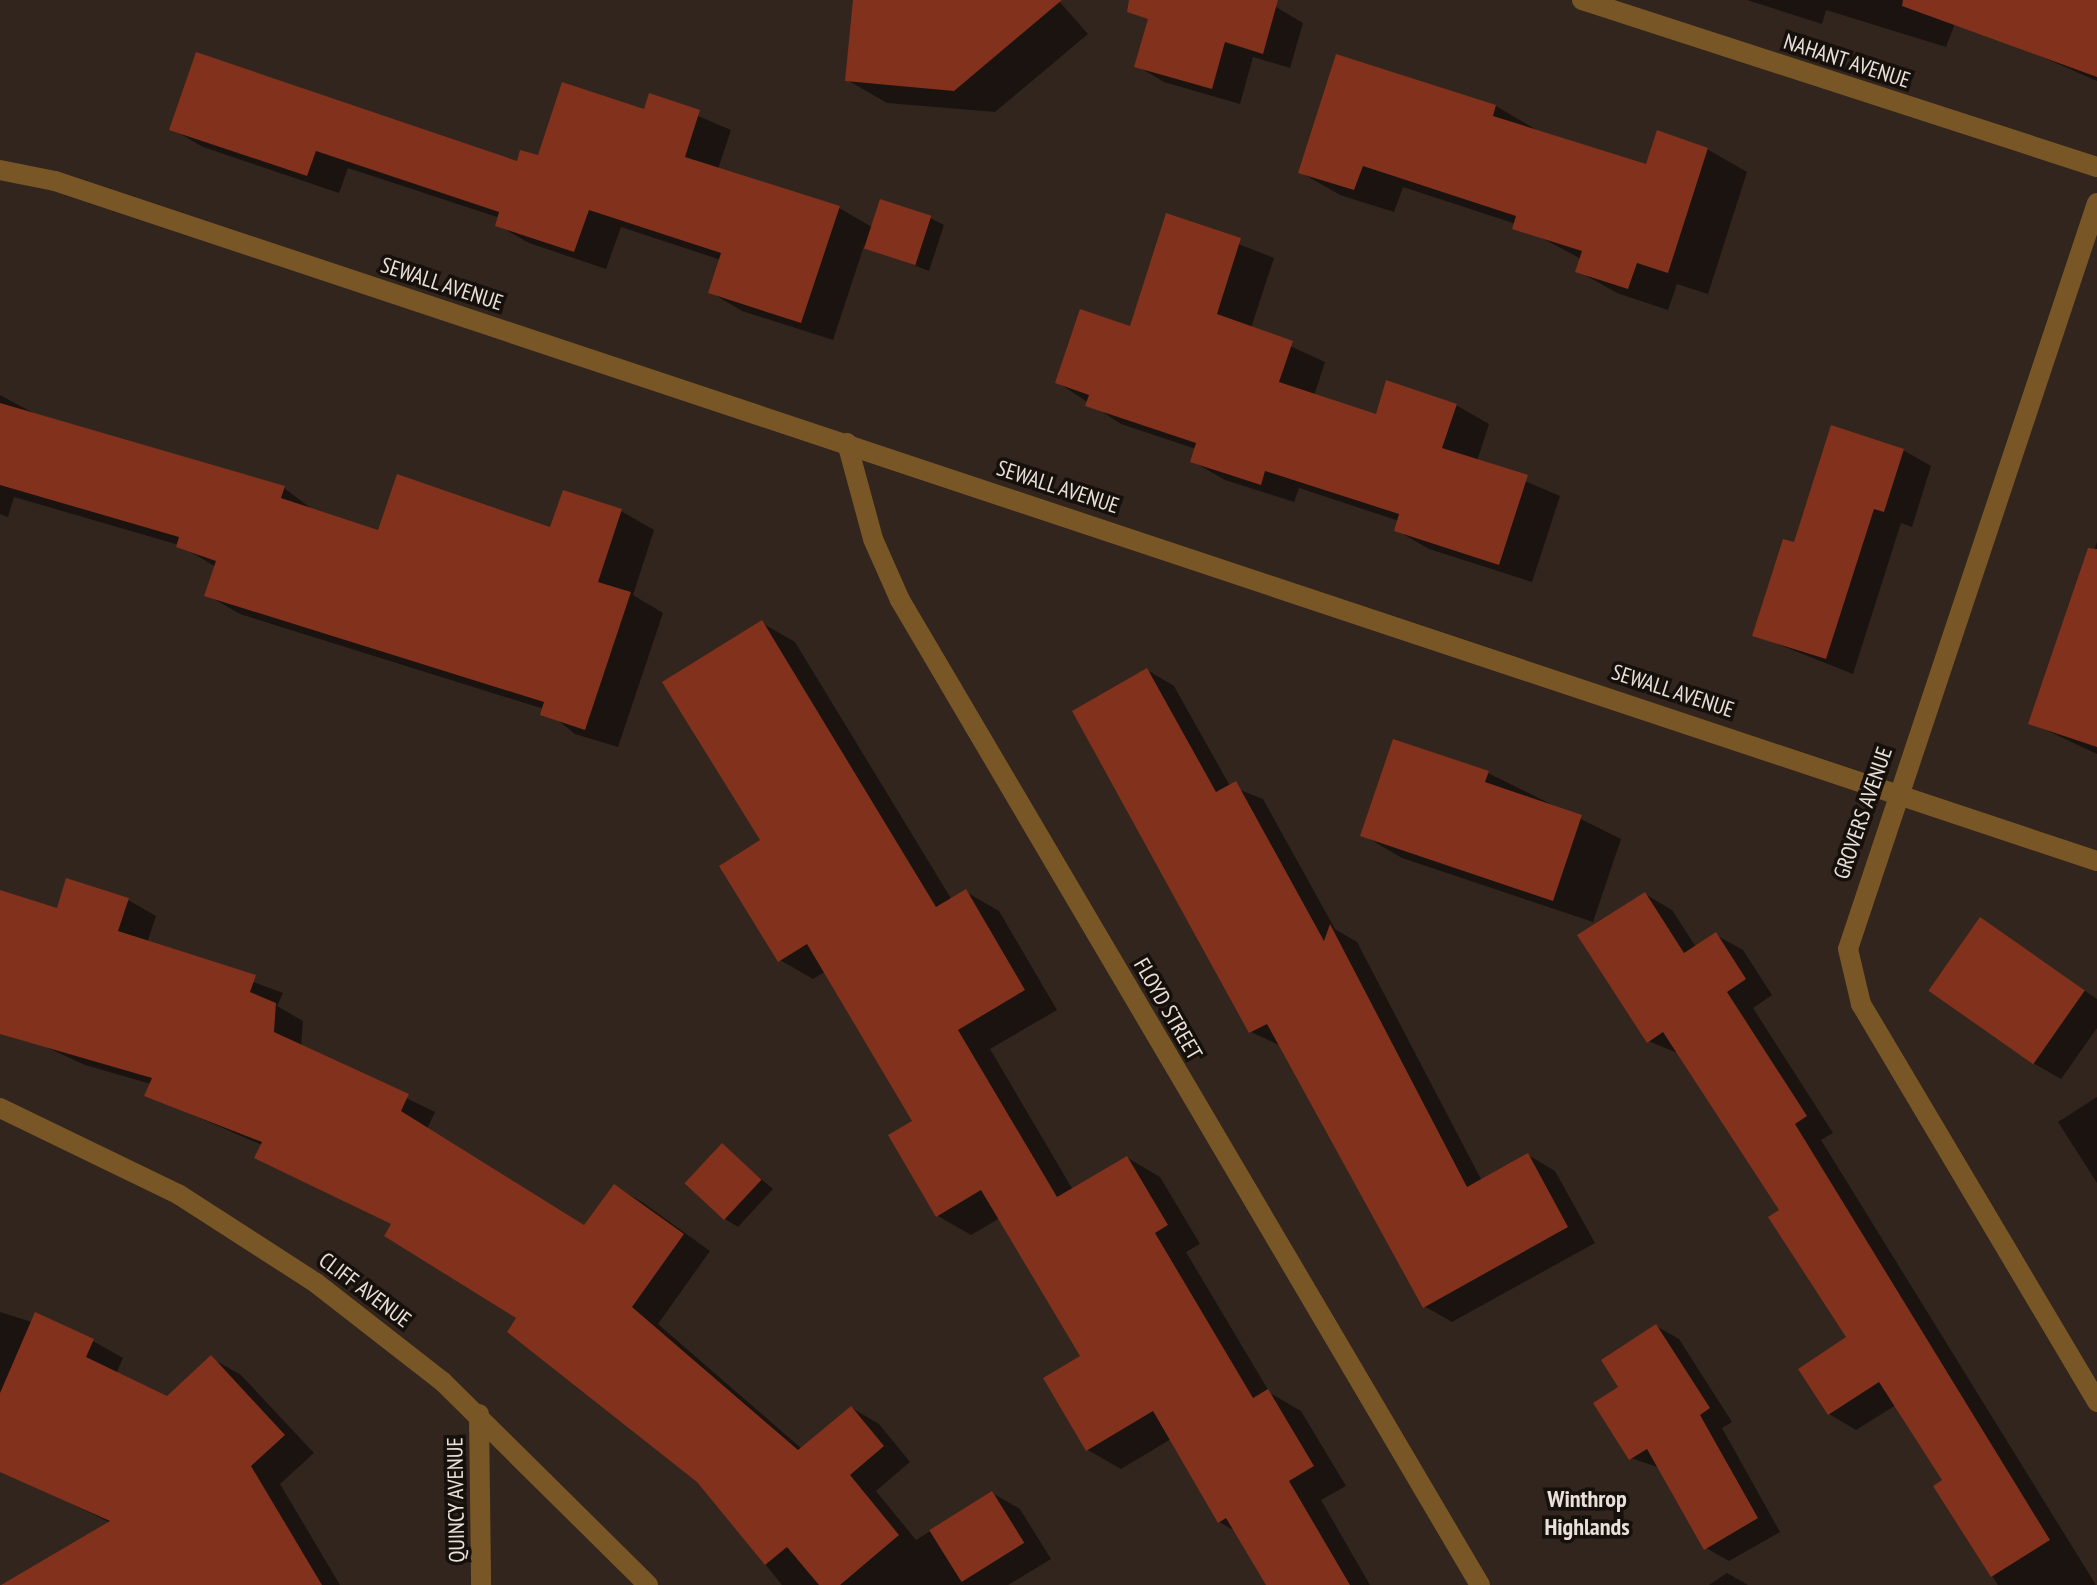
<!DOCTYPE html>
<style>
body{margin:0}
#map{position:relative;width:2097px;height:1585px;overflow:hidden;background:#32251d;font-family:"PT Sans Narrow",sans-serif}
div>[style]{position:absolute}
.shadow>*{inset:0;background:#0007}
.building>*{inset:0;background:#81311c;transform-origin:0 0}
.street>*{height:20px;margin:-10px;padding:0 10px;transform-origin:10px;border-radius:10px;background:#795626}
span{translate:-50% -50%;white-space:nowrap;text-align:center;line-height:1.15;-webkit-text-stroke:7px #16100c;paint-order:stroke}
.street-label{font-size:22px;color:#e9e0da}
.neighbourhood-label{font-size:24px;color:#e9e0da;font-weight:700}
</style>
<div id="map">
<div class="shadow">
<i style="clip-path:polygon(855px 0,1058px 0,1088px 34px,995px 112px,887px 103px,847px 80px)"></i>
<i style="clip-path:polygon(1155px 0,1276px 7px,1303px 23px,1290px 68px,1253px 57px,1240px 104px,1164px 82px,1137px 66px)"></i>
<i style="clip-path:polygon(1747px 0,1964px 0,1946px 47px,1826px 10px,1822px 24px)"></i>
<i style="clip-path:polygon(2034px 0,2097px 0,2097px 81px,2017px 46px)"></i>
<i style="clip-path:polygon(651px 96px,731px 130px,718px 169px,839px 208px,872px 227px,930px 218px,944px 225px,929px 271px,864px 246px,833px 340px,742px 311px,710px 292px,721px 260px,621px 227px,606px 269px,529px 243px,497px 225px,500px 218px,348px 168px,339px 193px,203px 147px,172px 129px,518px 164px,645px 112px)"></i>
<i style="clip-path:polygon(1496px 106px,1535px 129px,1647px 166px,1707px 149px,1747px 172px,1708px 294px,1677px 284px,1668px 310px,1617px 293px,1578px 271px,1581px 259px,1516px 224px,1403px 187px,1394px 212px,1340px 195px,1300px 172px)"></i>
<i style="clip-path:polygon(1167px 216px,1274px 258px,1251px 328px,1325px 362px,1314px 396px,1377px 416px,1456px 405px,1489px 424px,1477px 461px,1560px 496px,1532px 582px,1429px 549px,1396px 530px,1399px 521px,1299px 488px,1294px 502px,1225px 480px,1192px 461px,1196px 449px,1121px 424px,1057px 382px,1131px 328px)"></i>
<i style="clip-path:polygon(0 395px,39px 416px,284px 488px,316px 512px,379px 532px,552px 529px,621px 511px,654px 530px,633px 595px,663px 613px,618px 747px,575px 734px,544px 709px,240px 614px,207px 595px,216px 567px,179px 545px,14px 497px,8px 517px,0 514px)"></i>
<i style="clip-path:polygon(1903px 450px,1931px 466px,1912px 527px,1901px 523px,1853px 674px,1755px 635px,1796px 545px)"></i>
<i style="clip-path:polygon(2097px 542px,2097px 754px,2031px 723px)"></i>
<i style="clip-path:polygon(762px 623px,795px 642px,952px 900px,966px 892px,999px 911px,1057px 1010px,990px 1049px,1073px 1190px,1128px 1158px,1160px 1177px,1200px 1244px,1186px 1252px,1270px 1393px,1301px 1411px,1346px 1486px,1321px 1500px,1370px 1585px,1269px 1585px,1237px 1532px,1219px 1522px,1171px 1439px,1121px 1469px,1088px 1450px,1082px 1357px,1000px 1218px,971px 1235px,938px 1216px,915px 1122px,826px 971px,813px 979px,780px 960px,763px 841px)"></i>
<i style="clip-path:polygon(1147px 670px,1174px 686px,1230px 786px,1263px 799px,1335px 929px,1357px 942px,1482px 1181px,1528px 1155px,1555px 1171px,1595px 1243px,1452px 1322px,1424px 1306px,1281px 1046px,1251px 1032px)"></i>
<i style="clip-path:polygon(1488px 773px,1621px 839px,1593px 922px,1402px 858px,1363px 835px)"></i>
<i style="clip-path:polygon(0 892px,58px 910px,128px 900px,156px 916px,147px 943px,283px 993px,277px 1006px,303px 1021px,301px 1047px,435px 1112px,427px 1129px,585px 1227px,614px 1186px,642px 1202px,710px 1251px,658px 1324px,802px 1449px,852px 1408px,879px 1424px,910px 1462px,876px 1491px,916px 1540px,992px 1493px,1020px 1509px,1051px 1559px,1008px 1585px,782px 1585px,698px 1481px,519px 1318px,393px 1225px,256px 1158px,262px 1145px,147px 1095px,151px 1084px,85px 1065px,0 1026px)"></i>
<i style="clip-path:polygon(1645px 894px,1672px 910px,1696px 947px,1716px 935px,1743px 950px,1772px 995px,1753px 1008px,1833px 1133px,1821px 1140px,2096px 1585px,1998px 1585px,1936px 1487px,1945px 1481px,1896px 1405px,1856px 1430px,1829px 1414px,1849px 1338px,1781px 1211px,1680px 1054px,1648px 1041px)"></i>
<i style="clip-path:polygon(1981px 920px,2097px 999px,2097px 1028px,2061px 1079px,2033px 1063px)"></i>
<i style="clip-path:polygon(2097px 1097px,2097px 1183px,2058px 1122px)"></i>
<i style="clip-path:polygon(722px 1146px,773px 1189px,738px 1227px,725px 1219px)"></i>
<i style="clip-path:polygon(0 1312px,93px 1341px,123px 1358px,116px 1374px,167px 1398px,211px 1358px,241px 1375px,314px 1453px,280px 1484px,340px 1585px,5px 1585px,111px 1523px,0 1469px)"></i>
<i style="clip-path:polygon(1656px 1326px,1679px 1339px,1732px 1422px,1722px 1428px,1780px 1532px,1729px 1561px,1706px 1548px,1660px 1468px,1631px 1458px,1621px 1388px)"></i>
<i style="clip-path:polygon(1727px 1573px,1748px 1585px,1709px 1585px)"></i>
</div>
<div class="building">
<i style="clip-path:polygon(853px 0,1062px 0,954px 91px,845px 81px)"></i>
<i style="clip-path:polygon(1129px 0,1278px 0,1263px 54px,1225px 42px,1212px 89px,1134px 67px,1148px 19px,1127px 12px)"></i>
<i style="clip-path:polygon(1903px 0,2097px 0,2097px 77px,1902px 6px)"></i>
<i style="clip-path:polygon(196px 52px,517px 161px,520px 150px,538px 155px,562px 82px,644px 109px,649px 93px,700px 110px,685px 157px,840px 206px,801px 323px,708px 293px,721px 253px,589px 210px,574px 252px,495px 226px,499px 212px,316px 151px,307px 176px,169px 130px)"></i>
<i style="clip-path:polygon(1336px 54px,1496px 105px,1493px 116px,1646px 164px,1657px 130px,1708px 148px,1668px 273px,1637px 263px,1628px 289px,1575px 272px,1582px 251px,1512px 229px,1516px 216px,1363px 166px,1354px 190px,1298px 173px)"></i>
<i style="left:880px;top:199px;width:54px;height:52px;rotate:18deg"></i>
<i style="clip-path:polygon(1166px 213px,1241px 238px,1217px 314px,1293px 341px,1279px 382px,1376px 414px,1386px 380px,1457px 404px,1442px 448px,1528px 475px,1499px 565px,1394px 531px,1399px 514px,1265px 471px,1261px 485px,1190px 462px,1196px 443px,1085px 406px,1089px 395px,1055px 383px,1080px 309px,1130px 326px)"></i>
<i style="clip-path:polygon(0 403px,285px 486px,281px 498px,378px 530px,397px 474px,550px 527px,563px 490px,622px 509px,598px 582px,631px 592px,585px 730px,540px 715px,544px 702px,204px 596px,216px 561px,176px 547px,179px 537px,0 485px)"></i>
<i style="clip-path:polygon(1831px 425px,1904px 449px,1884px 512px,1874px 509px,1826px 659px,1752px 636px,1783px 539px,1794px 542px)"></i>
<i style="clip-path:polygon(2088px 548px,2097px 549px,2097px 747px,2028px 724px)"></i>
<i style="clip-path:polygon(762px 620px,936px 907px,966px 889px,1025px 990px,958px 1030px,1057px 1197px,1127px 1156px,1168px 1225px,1155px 1233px,1253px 1398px,1268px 1389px,1314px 1466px,1289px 1481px,1350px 1585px,1266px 1585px,1226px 1518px,1218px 1523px,1153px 1411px,1086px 1451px,1043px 1378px,1080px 1356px,981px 1190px,936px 1217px,888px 1135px,912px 1121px,807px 944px,778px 962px,719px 866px,760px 840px,662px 682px)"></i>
<i style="clip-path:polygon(1147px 668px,1216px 792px,1236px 781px,1324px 941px,1330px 924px,1467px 1187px,1528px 1153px,1568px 1227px,1423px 1308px,1267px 1024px,1249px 1033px,1072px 711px)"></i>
<i style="clip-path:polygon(1393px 739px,1489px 771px,1485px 782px,1582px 815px,1553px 901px,1360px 836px)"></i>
<i style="clip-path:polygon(66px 878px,129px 898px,118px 931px,256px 975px,250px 992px,276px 1003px,274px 1032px,409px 1094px,401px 1111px,584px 1225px,614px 1184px,684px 1234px,632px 1307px,798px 1450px,851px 1406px,884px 1446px,850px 1475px,899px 1535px,840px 1585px,819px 1585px,787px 1547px,765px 1565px,697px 1482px,507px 1332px,516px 1318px,384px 1236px,391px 1224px,254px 1158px,262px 1142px,144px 1096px,152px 1078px,0 1034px,0 890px,57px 908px)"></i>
<i style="clip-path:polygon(1645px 892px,1684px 953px,1716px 932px,1746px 979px,1727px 992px,1807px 1116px,1795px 1124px,2050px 1540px,1991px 1577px,1933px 1486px,1942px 1480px,1879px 1382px,1828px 1415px,1798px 1369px,1846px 1337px,1768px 1217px,1779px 1210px,1663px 1032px,1647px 1043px,1577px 935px)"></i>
<i style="left:1980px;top:917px;width:128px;height:90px;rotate:35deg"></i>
<i style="left:722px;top:1143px;width:54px;height:55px;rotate:43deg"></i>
<i style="clip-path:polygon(35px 1312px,94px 1339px,86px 1357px,167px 1396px,211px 1355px,285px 1435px,251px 1466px,322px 1585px,1px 1585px,110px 1521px,0 1472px,0 1393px)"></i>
<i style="clip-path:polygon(1656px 1324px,1710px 1408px,1700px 1415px,1758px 1518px,1704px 1550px,1647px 1449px,1629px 1460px,1593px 1403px,1618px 1387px,1601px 1360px)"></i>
<i style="left:992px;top:1491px;width:61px;height:74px;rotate:58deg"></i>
</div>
<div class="street">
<i style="left:1582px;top:0;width:541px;rotate:17.97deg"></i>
<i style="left:0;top:170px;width:56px;rotate:11.3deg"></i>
<i style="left:55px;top:181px;width:2152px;rotate:18.42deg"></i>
<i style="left:2097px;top:203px;width:786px;rotate:108.46deg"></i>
<i style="left:1848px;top:949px;width:57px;rotate:76.7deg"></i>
<i style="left:1861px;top:1004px;width:463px;rotate:59.3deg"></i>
<i style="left:847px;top:443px;width:99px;rotate:74.8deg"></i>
<i style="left:873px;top:539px;width:67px;rotate:66.1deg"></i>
<i style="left:900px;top:600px;width:1143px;rotate:59.51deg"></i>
<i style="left:0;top:1108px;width:198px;rotate:25.8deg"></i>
<i style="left:178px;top:1194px;width:164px;rotate:32.8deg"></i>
<i style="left:316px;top:1283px;width:160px;rotate:37.9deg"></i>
<i style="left:442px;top:1381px;width:290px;rotate:44.7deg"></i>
<i style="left:479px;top:1414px;width:171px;rotate:89.3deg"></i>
</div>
<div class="street-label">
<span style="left:1847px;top:61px;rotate:18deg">NAHANT AVENUE</span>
<span style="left:442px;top:284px;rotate:18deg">SEWALL AVENUE</span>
<span style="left:1058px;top:487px;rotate:18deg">SEWALL AVENUE</span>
<span style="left:1673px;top:691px;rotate:18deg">SEWALL AVENUE</span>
<span style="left:1863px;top:813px;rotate:-71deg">GROVERS AVENUE</span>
<span style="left:1168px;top:1009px;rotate:60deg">FLOYD STREET</span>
<span style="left:365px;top:1290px;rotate:37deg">CLIFF AVENUE</span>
<span style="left:456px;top:1500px;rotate:-91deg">QUINCY AVENUE</span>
</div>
<div class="neighbourhood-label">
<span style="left:1587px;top:1513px">Winthrop<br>Highlands</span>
</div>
</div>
